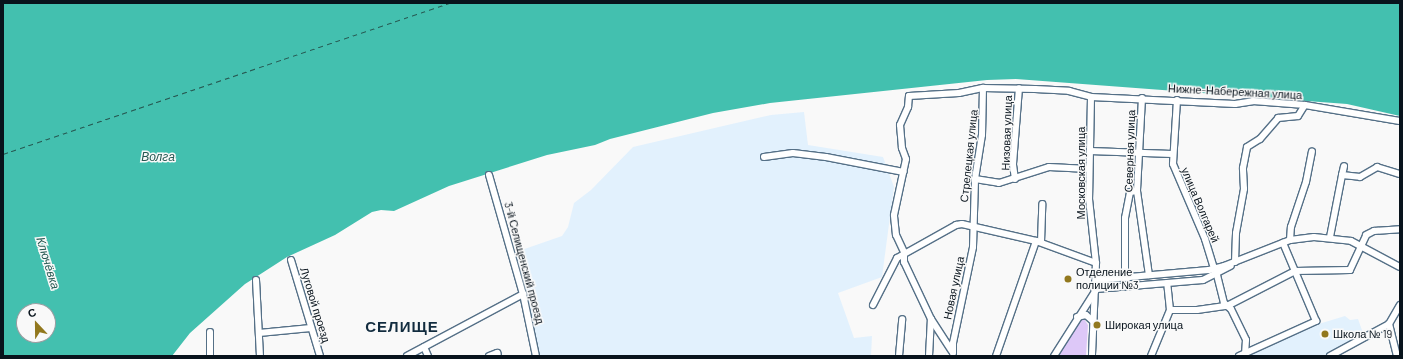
<!DOCTYPE html>
<meta charset="utf-8">
<style>
body{margin:0}
#map{position:relative;width:1403px;height:359px;overflow:hidden;background:#f9f9f9;font-family:Barlow,sans-serif}
div>[style]{position:absolute}
.built>*{inset:0;background:#e2f1fd}
.green>*{inset:0;background:#ddc8f8}
.water>*{inset:0;background:#43c0af}
.ferry>*{height:1px;margin-top:-0.5px;transform-origin:0;background:repeating-linear-gradient(90deg,#265952 0 5px,transparent 0 9px)}
.roads{filter:drop-shadow(1px 0 #557087) drop-shadow(-1px 0 #557087) drop-shadow(0 1px #557087) drop-shadow(0 -1px #557087)}
.minor>*{height:6px;margin:-3px;padding:0 3px;transform-origin:3px;border-radius:3px;background:#fff}
.dots>*{width:11px;height:11px;translate:-50% -50%;box-sizing:border-box;border:2px solid #f9f9f9;border-radius:50%}
span{translate:-50% -50%;white-space:nowrap;text-align:center;line-height:1.15;-webkit-text-stroke:3px #f9f9f9;paint-order:stroke}
.street-label{font-size:11px;color:#08131c}
.poi-label{font-size:11px;color:#08131c}
.left{translate:0 -50%;text-align:left}
.water-label{font-size:12px;color:#265952;font-style:italic}
.district-label{font-size:15px;color:#122c3f;font-weight:700;letter-spacing:1px}
.frame{position:absolute;inset:0;border:4px solid #08131c;pointer-events:none}
.north{position:absolute;left:16px;top:303px;width:40px;height:40px;box-sizing:border-box;background:#f9f9f9;border:1px solid #999da1;border-radius:50%;rotate:338deg;font-size:11px;font-weight:700;line-height:16px;text-align:center;color:#08131c}
.north::after{content:'';display:block;margin:auto;width:14px;height:18px;background:#92781e;clip-path:polygon(50% 0,100% 100%,50% 72%,0 100%)}
</style>
<div id="map">
<div class="built">
<i style="clip-path:polygon(804px 112px,808px 145px,883px 157px,894px 187px,882px 277px,838px 293px,854px 338px,872px 336px,871px 356px,538px 356px,513px 253px,562px 236px,568px 227px,574px 203px,591px 190px,633px 147px,771px 115px)"></i>
<i style="clip-path:polygon(1345px 316px,1350px 320px,1358px 319px,1363px 333px,1356px 336px,1357px 339px,1325px 355px,1245px 356px,1312px 326px)"></i>
</div>
<div class="green">
<i style="clip-path:polygon(1084px 319px,1088px 325px,1086px 356px,1058px 356px,1078px 322px)"></i>
</div>
<div class="water">
<i style="clip-path:polygon(evenodd,3px 3px,1400px 3px,1400px 116px,1347px 104px,1016px 79px,987px 80px,770px 103px,713px 113px,610px 139px,595px 145px,547px 155px,449px 186px,394px 211px,381px 210px,372px 212px,335px 235px,287px 257px,245px 284px,190px 333px,172px 356px,3px 356px,3px 3px,24px 311px,48px 311px,48px 335px,24px 335px,24px 311px)"></i>
</div>
<div class="ferry">
<i style="left:3px;top:154px;width:472px;rotate:-18.7deg"></i>
</div>
<div class="roads">
<div class="minor">
<i style="left:1091px;top:97px;width:102px;rotate:91.1deg"></i>
<i style="left:1089px;top:199px;width:64px;rotate:83.8deg"></i>
<i style="left:1096px;top:263px;width:93px;rotate:92.5deg"></i>
<i style="left:1142px;top:98px;width:93px;rotate:93.1deg"></i>
<i style="left:1137px;top:191px;width:85px;rotate:81.9deg"></i>
<i style="left:1177px;top:100px;width:64px;rotate:93.6deg"></i>
<i style="left:1173px;top:164px;width:82px;rotate:66.9deg"></i>
<i style="left:1205px;top:239px;width:30px;rotate:73deg"></i>
<i style="left:1090px;top:151px;width:82px;rotate:2.1deg"></i>
<i style="left:764px;top:157px;width:29px;rotate:-8deg"></i>
<i style="left:793px;top:153px;width:33px;rotate:7deg"></i>
<i style="left:826px;top:157px;width:79px;rotate:10.9deg"></i>
<i style="left:489px;top:175px;width:124px;rotate:74.1deg"></i>
<i style="left:523px;top:294px;width:63px;rotate:78.2deg"></i>
<i style="left:1342px;top:175px;width:9px;rotate:-77deg"></i>
<i style="left:975px;top:179px;width:24px;rotate:9deg"></i>
<i style="left:999px;top:183px;width:52px;rotate:-17.7deg"></i>
<i style="left:1049px;top:167px;width:40px;rotate:2.9deg"></i>
<i style="left:1015px;top:179px;width:15px;rotate:-98deg"></i>
<i style="left:1013px;top:164px;width:76px;rotate:-85.5deg"></i>
<i style="left:1330px;top:237px;width:63px;rotate:-79deg"></i>
<i style="left:1342px;top:175px;width:18px;rotate:6deg"></i>
<i style="left:1360px;top:177px;width:20px;rotate:-30deg"></i>
<i style="left:1377px;top:167px;width:24px;rotate:17deg"></i>
<i style="left:1290px;top:240px;width:13px;rotate:-86deg"></i>
<i style="left:1291px;top:227px;width:47px;rotate:-71.6deg"></i>
<i style="left:1306px;top:182px;width:31px;rotate:-79deg"></i>
<i style="left:1041px;top:242px;width:38px;rotate:-88deg"></i>
<i style="left:291px;top:260px;width:100px;rotate:73.2deg"></i>
<i style="left:1235px;top:262px;width:29px;rotate:-88deg"></i>
<i style="left:1236px;top:233px;width:45px;rotate:-79.7deg"></i>
<i style="left:1244px;top:189px;width:21px;rotate:-93deg"></i>
<i style="left:1243px;top:168px;width:21px;rotate:-79deg"></i>
<i style="left:1247px;top:147px;width:15px;rotate:-32deg"></i>
<i style="left:1260px;top:139px;width:28px;rotate:-49deg"></i>
<i style="left:1278px;top:118px;width:20px;rotate:-6deg"></i>
<i style="left:1298px;top:116px;width:13px;rotate:-58deg"></i>
<i style="left:1217px;top:275px;width:29px;rotate:76deg"></i>
<i style="left:1224px;top:303px;width:9px;rotate:41deg"></i>
<i style="left:1231px;top:309px;width:34px;rotate:64deg"></i>
<i style="left:1246px;top:340px;width:13px;rotate:94deg"></i>
<i style="left:1125px;top:278px;width:60px;rotate:-90deg"></i>
<i style="left:1125px;top:218px;width:26px;rotate:-79deg"></i>
<i style="left:1130px;top:192px;width:7px;rotate:-8deg"></i>
<i style="left:256px;top:280px;width:76px;rotate:87deg"></i>
<i style="left:1096px;top:280px;width:113px;rotate:-5.1deg"></i>
<i style="left:1209px;top:270px;width:16px;rotate:-15deg"></i>
<i style="left:1224px;top:266px;width:71px;rotate:-21.5deg"></i>
<i style="left:1290px;top:240px;width:24px;rotate:-7deg"></i>
<i style="left:1314px;top:237px;width:37px;rotate:6deg"></i>
<i style="left:1351px;top:241px;width:55px;rotate:28deg"></i>
<i style="left:1096px;top:289px;width:107px;rotate:-4.8deg"></i>
<i style="left:1203px;top:280px;width:31px;rotate:-27deg"></i>
<i style="left:873px;top:305px;width:53px;rotate:-62.9deg"></i>
<i style="left:897px;top:258px;width:68px;rotate:-29.2deg"></i>
<i style="left:956px;top:225px;width:6px;rotate:-9deg"></i>
<i style="left:962px;top:224px;width:76px;rotate:12.9deg"></i>
<i style="left:1036px;top:241px;width:64px;rotate:20.1deg"></i>
<i style="left:1170px;top:310px;width:27px"></i>
<i style="left:1197px;top:310px;width:30px;rotate:-8deg"></i>
<i style="left:1227px;top:306px;width:76px;rotate:-27.2deg"></i>
<i style="left:1295px;top:271px;width:55px;rotate:-1deg"></i>
<i style="left:1350px;top:270px;width:38px;rotate:-65deg"></i>
<i style="left:1366px;top:235px;width:9px;rotate:-27deg"></i>
<i style="left:1374px;top:231px;width:26px;rotate:-4deg"></i>
<i style="left:1077px;top:317px;width:9px;rotate:-13deg"></i>
<i style="left:1086px;top:315px;width:11px;rotate:41deg"></i>
<i style="left:931px;top:319px;width:38px;rotate:57deg"></i>
<i style="left:1389px;top:324px;width:33px;rotate:76deg"></i>
<i style="left:259px;top:333px;width:52px;rotate:-5.5deg"></i>
<i style="left:424px;top:347px;width:10px;rotate:66deg"></i>
<i style="left:953px;top:353px;width:10px;rotate:-90deg"></i>
<i style="left:953px;top:343px;width:98px;rotate:-78.2deg"></i>
<i style="left:973px;top:247px;width:68px;rotate:-88.3deg"></i>
<i style="left:975px;top:179px;width:45px;rotate:-81deg"></i>
<i style="left:982px;top:135px;width:47px;rotate:-88.8deg"></i>
<i style="left:210px;top:356px;width:24px;rotate:-90deg"></i>
<i style="left:407px;top:356px;width:132px;rotate:-28.1deg"></i>
<i style="left:489px;top:356px;width:9px;rotate:-21deg"></i>
<i style="left:497px;top:353px;width:3px;rotate:72deg"></i>
<i style="left:899px;top:356px;width:37px;rotate:-85deg"></i>
<i style="left:929px;top:356px;width:37px;rotate:-87deg"></i>
<i style="left:931px;top:319px;width:63px;rotate:-115.3deg"></i>
<i style="left:904px;top:262px;width:10px;rotate:-90deg"></i>
<i style="left:904px;top:252px;width:19px;rotate:-115deg"></i>
<i style="left:896px;top:235px;width:20px;rotate:-96deg"></i>
<i style="left:894px;top:215px;width:57px;rotate:-77.9deg"></i>
<i style="left:906px;top:159px;width:12px;rotate:-110deg"></i>
<i style="left:902px;top:148px;width:23px;rotate:-95deg"></i>
<i style="left:900px;top:125px;width:20px;rotate:-66deg"></i>
<i style="left:908px;top:107px;width:11px;rotate:-85deg"></i>
<i style="left:909px;top:96px;width:50px;rotate:-3.4deg"></i>
<i style="left:959px;top:93px;width:25px;rotate:-12deg"></i>
<i style="left:983px;top:88px;width:52px;rotate:1.1deg"></i>
<i style="left:1035px;top:89px;width:34px;rotate:3deg"></i>
<i style="left:1069px;top:91px;width:23px;rotate:15deg"></i>
<i style="left:1091px;top:97px;width:144px;rotate:2.8deg"></i>
<i style="left:1235px;top:104px;width:18px;rotate:-9deg"></i>
<i style="left:1253px;top:101px;width:52px;rotate:4.4deg"></i>
<i style="left:1305px;top:105px;width:96px;rotate:9.6deg"></i>
<i style="left:996px;top:356px;width:122px;rotate:-70.8deg"></i>
<i style="left:1054px;top:356px;width:78px;rotate:-57.5deg"></i>
<i style="left:1151px;top:356px;width:50px;rotate:-67.6deg"></i>
<i style="left:1170px;top:310px;width:27px;rotate:-96deg"></i>
<i style="left:1239px;top:356px;width:85px;rotate:-24.4deg"></i>
<i style="left:1316px;top:321px;width:85px;rotate:-112.9deg"></i>
<i style="left:1330px;top:356px;width:67px;rotate:-28.5deg"></i>
<i style="left:1389px;top:324px;width:22px;rotate:-60deg"></i>
</div>
</div>
<div class="dots">
<i style="left:1068px;top:279px;background:#92781e"></i>
<i style="left:1097px;top:325px;background:#92781e"></i>
<i style="left:1325px;top:334px;background:#92781e"></i>
</div>
<div class="street-label">
<span style="left:1235px;top:92px;rotate:3deg">Нижне-Набережная улица</span>
<span style="left:1007px;top:133px;rotate:-88deg">Низовая улица</span>
<span style="left:1130px;top:151px;rotate:-88deg">Северная улица</span>
<span style="left:969px;top:156px;rotate:-84deg">Стрелецкая улица</span>
<span style="left:1081px;top:173px;rotate:-90deg">Московская улица</span>
<span style="left:1200px;top:205px;rotate:67deg">улица Волгарей</span>
<span style="left:524px;top:263px;rotate:75deg">3-й Селищенский проезд</span>
<span style="left:954px;top:288px;rotate:-78deg">Новая улица</span>
<span style="left:315px;top:305px;rotate:73deg">Луговой проезд</span>
</div>
<div class="poi-label">
<span class="left" style="left:1076px;top:279px">Отделение<br>полиции №3</span>
<span class="left" style="left:1105px;top:325px">Широкая улица</span>
<span class="left" style="left:1333px;top:334px">Школа № 19</span>
</div>
<div class="water-label">
<span style="left:158px;top:157px">Волга</span>
<span style="left:48px;top:263px;rotate:73deg">Ключёвка</span>
</div>
<div class="district-label">
<span style="left:402px;top:327px">СЕЛИЩЕ</span>
</div>
<div class="frame"></div>
<div class="north">С</div>
</div>
